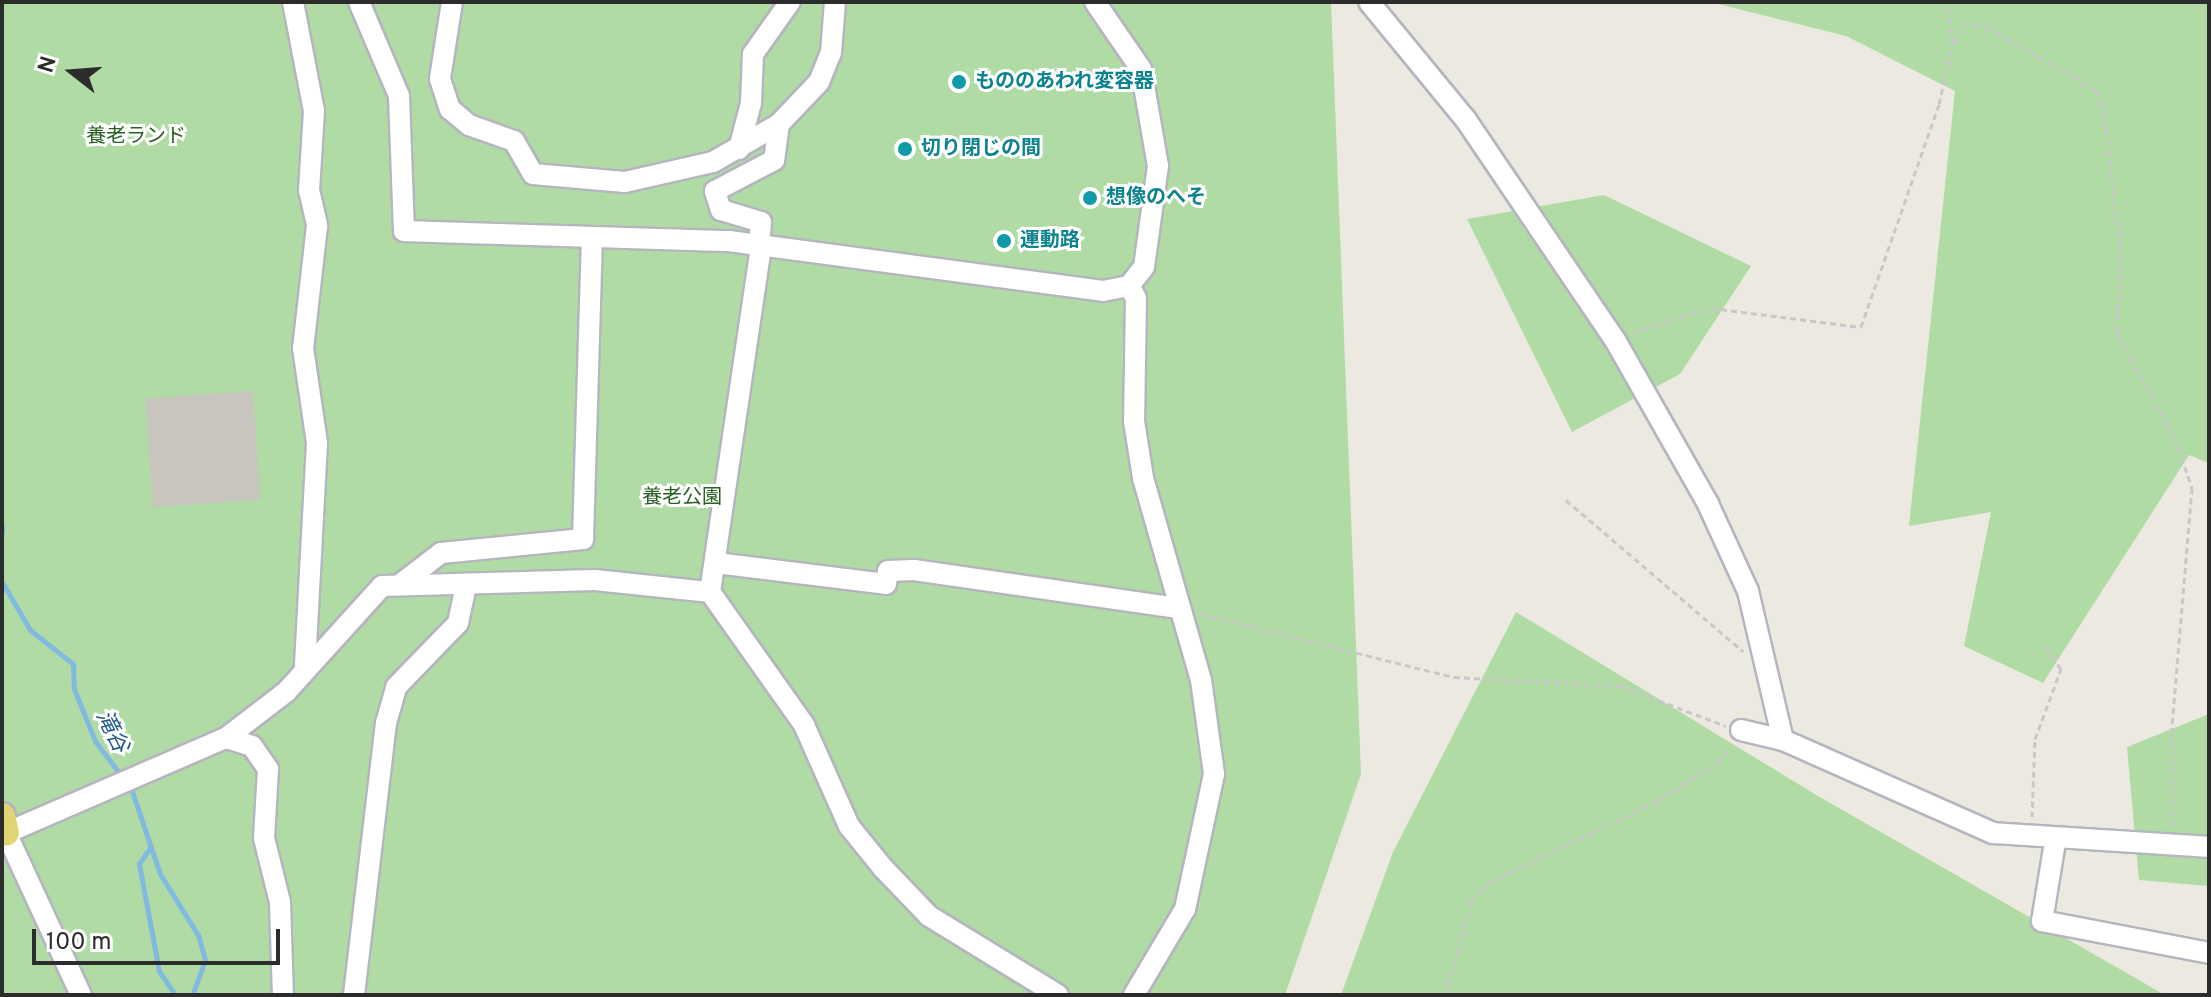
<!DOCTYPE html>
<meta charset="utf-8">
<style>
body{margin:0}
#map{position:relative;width:2211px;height:997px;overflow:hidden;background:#ece9e1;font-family:Overpass,"Noto Sans JP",sans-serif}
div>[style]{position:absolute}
.green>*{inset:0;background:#b0dba4}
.stream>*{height:5px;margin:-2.5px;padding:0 2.5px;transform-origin:2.5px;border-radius:2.5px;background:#81bae0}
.building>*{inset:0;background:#c8c5bf;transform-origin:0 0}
.path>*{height:3px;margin-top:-1.5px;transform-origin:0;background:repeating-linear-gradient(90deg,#c8c8c8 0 6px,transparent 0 10px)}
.roads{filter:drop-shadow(2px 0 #b4b5be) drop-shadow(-2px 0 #b4b5be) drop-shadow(0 2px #b4b5be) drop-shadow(0 -2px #b4b5be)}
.minor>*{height:20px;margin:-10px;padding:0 10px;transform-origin:10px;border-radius:10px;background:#fff}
.major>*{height:26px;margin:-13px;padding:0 13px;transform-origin:13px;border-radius:13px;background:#e0d572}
.dots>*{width:22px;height:22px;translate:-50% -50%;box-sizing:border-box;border:4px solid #fff;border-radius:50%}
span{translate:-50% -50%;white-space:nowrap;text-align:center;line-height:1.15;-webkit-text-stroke:6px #fff;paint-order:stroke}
.culture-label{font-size:20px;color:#0d838f;font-weight:700}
.left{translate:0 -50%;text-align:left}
.park-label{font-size:20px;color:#296124}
.water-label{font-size:22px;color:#1f598e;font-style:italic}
.frame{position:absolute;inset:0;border:4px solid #2c2c2c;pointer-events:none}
.north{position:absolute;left:32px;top:32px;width:80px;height:80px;-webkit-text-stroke:6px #fff;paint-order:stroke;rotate:287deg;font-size:22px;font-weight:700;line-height:32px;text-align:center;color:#2c2c2c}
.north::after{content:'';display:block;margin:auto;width:28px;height:36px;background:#2c2c2c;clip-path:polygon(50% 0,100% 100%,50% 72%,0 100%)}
.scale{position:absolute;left:32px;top:929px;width:248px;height:36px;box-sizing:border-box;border:4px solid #2c2c2c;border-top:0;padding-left:10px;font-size:24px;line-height:28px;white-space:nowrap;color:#2c2c2c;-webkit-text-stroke:6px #fff;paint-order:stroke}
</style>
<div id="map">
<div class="green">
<i style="clip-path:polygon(2px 2px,1331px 2px,1361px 774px,1285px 995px,2px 995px)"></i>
<i style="clip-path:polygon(1710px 2px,2209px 2px,2209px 463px,2189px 455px,2043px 683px,1964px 646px,1991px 512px,1909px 526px,1955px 91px,1846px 36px)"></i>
<i style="clip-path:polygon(1604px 195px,1751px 266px,1680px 374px,1572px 432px,1467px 219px)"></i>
<i style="clip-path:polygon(1516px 612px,1818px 796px,2165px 995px,1341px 995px,1393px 852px)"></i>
<i style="clip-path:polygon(2209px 714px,2209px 886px,2139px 880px,2127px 747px)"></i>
</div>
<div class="stream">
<i style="left:2px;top:526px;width:6px;rotate:90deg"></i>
<i style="left:2px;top:582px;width:56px;rotate:59.7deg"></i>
<i style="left:30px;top:630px;width:55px;rotate:38.3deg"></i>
<i style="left:73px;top:664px;width:25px;rotate:88deg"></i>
<i style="left:74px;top:689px;width:56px;rotate:68deg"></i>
<i style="left:95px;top:741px;width:46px;rotate:52.9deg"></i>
<i style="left:130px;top:785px;width:94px;rotate:71.4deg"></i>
<i style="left:160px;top:874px;width:72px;rotate:58.1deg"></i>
<i style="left:198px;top:935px;width:26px;rotate:74deg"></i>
<i style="left:205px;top:960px;width:37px;rotate:110deg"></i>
<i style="left:149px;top:849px;width:18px;rotate:124deg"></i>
<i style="left:139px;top:864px;width:109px;rotate:79.4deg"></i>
<i style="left:159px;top:971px;width:29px;rotate:56deg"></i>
</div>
<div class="building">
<i style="left:253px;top:391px;width:109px;height:108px;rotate:86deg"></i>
</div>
<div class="path">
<i style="left:1953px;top:43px;width:22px;rotate:-60deg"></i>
<i style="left:1964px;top:24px;width:23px;rotate:7deg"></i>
<i style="left:1987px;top:27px;width:126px;rotate:30deg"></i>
<i style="left:2096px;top:90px;width:21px;rotate:71deg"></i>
<i style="left:2103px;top:110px;width:135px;rotate:82.8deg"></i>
<i style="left:2120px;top:244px;width:88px;rotate:92deg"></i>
<i style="left:2117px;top:332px;width:121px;rotate:61.3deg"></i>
<i style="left:2175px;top:438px;width:53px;rotate:71.2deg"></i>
<i style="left:2192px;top:488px;width:252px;rotate:94.8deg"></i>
<i style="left:2171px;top:739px;width:86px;rotate:89.3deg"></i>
<i style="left:1633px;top:332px;width:82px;rotate:-17.1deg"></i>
<i style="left:1711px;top:308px;width:151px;rotate:7.2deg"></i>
<i style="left:1861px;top:327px;width:236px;rotate:-70.7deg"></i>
<i style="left:1939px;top:104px;width:63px;rotate:-77.1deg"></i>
<i style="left:1953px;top:43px;width:42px;rotate:-99.7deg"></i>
<i style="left:1566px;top:500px;width:233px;rotate:40.5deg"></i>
<i style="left:1201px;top:614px;width:261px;rotate:14deg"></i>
<i style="left:1454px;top:677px;width:167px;rotate:3.1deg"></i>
<i style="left:1621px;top:686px;width:112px;rotate:20.9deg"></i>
<i style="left:2032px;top:817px;width:78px;rotate:-87.8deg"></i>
<i style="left:2035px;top:739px;width:75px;rotate:-69.6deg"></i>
<i style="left:2061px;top:669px;width:31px;rotate:-126deg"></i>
<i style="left:1446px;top:995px;width:97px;rotate:-75.1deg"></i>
<i style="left:1471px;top:901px;width:25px;rotate:-45deg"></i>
<i style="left:1489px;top:883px;width:187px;rotate:-26deg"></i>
<i style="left:1657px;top:801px;width:72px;rotate:-31.9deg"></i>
<i style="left:1718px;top:763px;width:21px;rotate:-55deg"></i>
</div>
<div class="roads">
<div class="minor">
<i style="left:293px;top:2px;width:111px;rotate:79.1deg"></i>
<i style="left:314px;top:111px;width:79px;rotate:93.6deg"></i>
<i style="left:309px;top:190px;width:37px;rotate:77deg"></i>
<i style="left:317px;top:226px;width:123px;rotate:96.5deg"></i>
<i style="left:303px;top:348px;width:96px;rotate:81.6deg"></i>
<i style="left:317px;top:443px;width:222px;rotate:93.1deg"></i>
<i style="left:359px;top:2px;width:102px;rotate:66.9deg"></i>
<i style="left:399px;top:96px;width:135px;rotate:87.9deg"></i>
<i style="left:404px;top:231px;width:325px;rotate:1.8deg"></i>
<i style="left:729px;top:241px;width:377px;rotate:7.6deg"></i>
<i style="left:1103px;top:291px;width:26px;rotate:-11deg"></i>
<i style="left:1129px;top:286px;width:24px;rotate:-52deg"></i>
<i style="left:1144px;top:267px;width:102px;rotate:-82.1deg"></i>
<i style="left:1158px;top:166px;width:98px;rotate:-99.9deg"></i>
<i style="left:1141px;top:69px;width:81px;rotate:-124.5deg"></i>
<i style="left:452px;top:2px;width:78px;rotate:98.9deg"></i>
<i style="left:440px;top:79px;width:32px;rotate:72deg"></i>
<i style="left:450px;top:109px;width:25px;rotate:40deg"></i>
<i style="left:469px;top:125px;width:48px;rotate:19.6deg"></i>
<i style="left:514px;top:141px;width:38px;rotate:60deg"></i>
<i style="left:533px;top:174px;width:92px;rotate:5deg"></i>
<i style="left:625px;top:182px;width:90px;rotate:-12.8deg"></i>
<i style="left:713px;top:162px;width:76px;rotate:-29.9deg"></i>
<i style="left:779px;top:124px;width:58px;rotate:-46.4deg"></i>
<i style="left:819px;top:82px;width:31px;rotate:-68deg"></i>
<i style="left:831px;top:53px;width:51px;rotate:-85.5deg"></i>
<i style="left:1369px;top:2px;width:153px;rotate:50.6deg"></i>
<i style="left:1466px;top:120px;width:266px;rotate:55.9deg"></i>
<i style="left:1615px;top:340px;width:189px;rotate:60.4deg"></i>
<i style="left:1708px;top:504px;width:96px;rotate:65.3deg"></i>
<i style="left:1748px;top:591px;width:153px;rotate:76.8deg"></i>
<i style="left:739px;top:149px;width:48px;rotate:-75.4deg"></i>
<i style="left:751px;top:103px;width:49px;rotate:-87.7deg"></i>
<i style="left:753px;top:54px;width:64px;rotate:-54.6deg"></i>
<i style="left:760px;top:234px;width:12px;rotate:-85deg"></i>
<i style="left:761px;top:222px;width:42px;rotate:-163.3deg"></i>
<i style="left:721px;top:210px;width:20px;rotate:-108deg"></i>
<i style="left:715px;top:191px;width:67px;rotate:-27.7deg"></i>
<i style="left:774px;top:160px;width:36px;rotate:-82deg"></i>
<i style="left:1129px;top:286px;width:14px;rotate:60deg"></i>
<i style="left:1136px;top:298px;width:123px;rotate:90.9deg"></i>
<i style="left:1134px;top:421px;width:58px;rotate:81deg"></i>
<i style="left:1143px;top:478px;width:210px;rotate:74deg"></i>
<i style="left:1201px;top:680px;width:95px;rotate:82.1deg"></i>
<i style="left:1214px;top:774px;width:138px;rotate:102.1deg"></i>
<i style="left:1185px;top:909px;width:100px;rotate:120.7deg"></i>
<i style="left:716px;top:563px;width:171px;rotate:7deg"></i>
<i style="left:886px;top:584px;width:13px;rotate:-81deg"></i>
<i style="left:888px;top:571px;width:26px;rotate:-2deg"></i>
<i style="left:914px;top:570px;width:267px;rotate:8.2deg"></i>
<i style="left:402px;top:583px;width:49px;rotate:-37.6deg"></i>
<i style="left:441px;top:553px;width:143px;rotate:-5.6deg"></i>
<i style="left:583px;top:539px;width:297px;rotate:-88.3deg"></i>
<i style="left:710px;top:592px;width:351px;rotate:-81.6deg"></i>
<i style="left:1741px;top:730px;width:43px;rotate:13.4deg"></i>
<i style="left:1783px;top:740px;width:230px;rotate:23.9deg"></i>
<i style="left:1993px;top:833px;width:216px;rotate:3.7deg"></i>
<i style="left:226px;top:738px;width:27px;rotate:17deg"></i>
<i style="left:252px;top:746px;width:28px;rotate:55deg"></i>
<i style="left:268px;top:769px;width:69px;rotate:93.3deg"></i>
<i style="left:264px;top:838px;width:66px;rotate:76deg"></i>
<i style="left:280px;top:902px;width:93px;rotate:88.2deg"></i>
<i style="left:2055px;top:842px;width:80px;rotate:99.3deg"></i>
<i style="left:2042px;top:921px;width:170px;rotate:10.8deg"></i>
<i style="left:81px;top:995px;width:179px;rotate:-114.8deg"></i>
<i style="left:6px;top:833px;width:240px;rotate:-23.4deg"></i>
<i style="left:226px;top:738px;width:76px;rotate:-37.5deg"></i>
<i style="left:286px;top:692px;width:143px;rotate:-47.8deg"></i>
<i style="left:382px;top:586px;width:213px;rotate:-1.6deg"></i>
<i style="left:595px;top:580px;width:116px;rotate:6deg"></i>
<i style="left:710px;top:592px;width:163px;rotate:54.7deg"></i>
<i style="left:804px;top:725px;width:111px;rotate:66deg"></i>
<i style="left:849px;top:826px;width:54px;rotate:51deg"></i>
<i style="left:883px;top:868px;width:66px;rotate:46.2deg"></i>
<i style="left:929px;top:916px;width:151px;rotate:31.5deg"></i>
<i style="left:354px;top:995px;width:274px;rotate:-83.3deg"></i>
<i style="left:386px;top:723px;width:37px;rotate:-74deg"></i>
<i style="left:396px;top:687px;width:89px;rotate:-45.9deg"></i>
<i style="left:458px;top:623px;width:38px;rotate:-78deg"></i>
</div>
<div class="major">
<i style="left:2px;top:816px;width:17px;rotate:77deg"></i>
</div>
</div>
<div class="dots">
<i style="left:959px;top:82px;background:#0f9aa8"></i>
<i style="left:905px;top:149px;background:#0f9aa8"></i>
<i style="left:1090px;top:198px;background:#0f9aa8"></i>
<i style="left:1004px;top:241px;background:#0f9aa8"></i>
</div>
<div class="culture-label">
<span class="left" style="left:975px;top:82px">もののあわれ変容器</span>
<span class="left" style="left:921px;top:149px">切り閉じの間</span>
<span class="left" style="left:1106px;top:198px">想像のへそ</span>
<span class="left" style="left:1020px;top:241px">運動路</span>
</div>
<div class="park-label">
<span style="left:136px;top:137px">養老ランド</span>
<span style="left:682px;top:498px">養老公園</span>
</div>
<div class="water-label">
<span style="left:111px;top:732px;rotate:63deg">滝谷</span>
</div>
<div class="frame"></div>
<div class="north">N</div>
<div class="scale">100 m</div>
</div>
